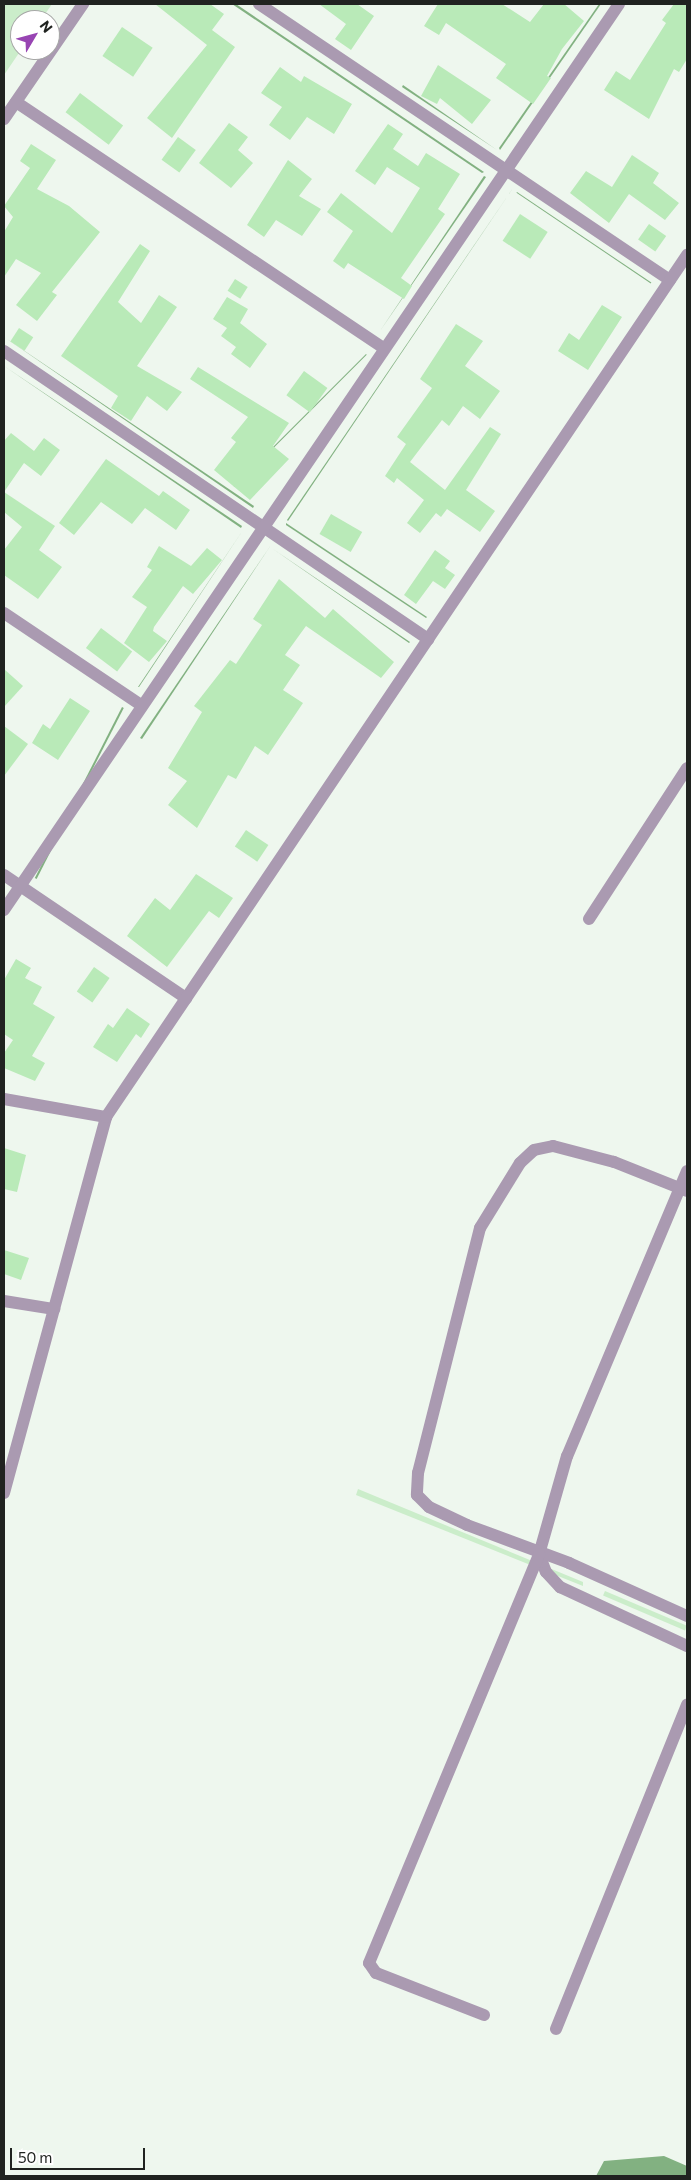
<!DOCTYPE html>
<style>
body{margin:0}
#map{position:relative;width:691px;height:2180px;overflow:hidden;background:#eef7ee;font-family:Commissioner,sans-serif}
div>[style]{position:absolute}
.green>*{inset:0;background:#cbedca;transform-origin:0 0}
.water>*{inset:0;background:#82b181;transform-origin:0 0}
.building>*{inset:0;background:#b9eab8;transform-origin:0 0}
.street>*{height:12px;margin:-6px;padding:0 6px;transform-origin:6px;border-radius:6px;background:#aa9ab1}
span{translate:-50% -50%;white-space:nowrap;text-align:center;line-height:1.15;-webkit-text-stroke:4.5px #fff;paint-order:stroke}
.frame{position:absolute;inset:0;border:5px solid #202320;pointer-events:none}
.north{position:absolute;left:10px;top:10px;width:50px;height:50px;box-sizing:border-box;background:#fff;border:1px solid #a6a7a6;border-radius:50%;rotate:53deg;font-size:14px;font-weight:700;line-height:20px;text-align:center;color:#202320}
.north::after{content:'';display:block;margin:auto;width:18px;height:22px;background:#9845b3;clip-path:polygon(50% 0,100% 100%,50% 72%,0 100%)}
.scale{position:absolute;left:10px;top:2148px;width:135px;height:22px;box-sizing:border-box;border:2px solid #202320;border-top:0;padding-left:6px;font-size:15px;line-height:18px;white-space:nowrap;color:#202320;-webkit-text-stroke:4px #fff;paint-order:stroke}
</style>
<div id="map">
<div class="green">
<i style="clip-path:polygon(4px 4px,52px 4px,41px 20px,20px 20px,21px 50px,4px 75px)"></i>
<i style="clip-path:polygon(358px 1489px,583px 1582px,583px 1586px,356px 1495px)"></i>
<i style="left:605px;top:1591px;width:89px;height:5px;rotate:23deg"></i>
</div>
<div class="water">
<i style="clip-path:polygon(232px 4px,236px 4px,484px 172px,482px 173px)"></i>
<i style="clip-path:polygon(599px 4px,601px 4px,500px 150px,499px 148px)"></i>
<i style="clip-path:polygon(403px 85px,497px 150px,402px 87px)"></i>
<i style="clip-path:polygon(484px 176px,486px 177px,380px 331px)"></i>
<i style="clip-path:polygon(513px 188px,288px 521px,287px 520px)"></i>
<i style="left:517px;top:192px;width:162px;height:1px;rotate:34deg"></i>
<i style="clip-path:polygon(4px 337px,254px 506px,253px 508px)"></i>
<i style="left:366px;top:354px;width:1px;height:187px;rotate:45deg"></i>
<i style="clip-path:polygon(4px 366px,242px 526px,241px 528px)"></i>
<i style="clip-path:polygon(286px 523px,427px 617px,426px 618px,286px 525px)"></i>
<i style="clip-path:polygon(243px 530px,139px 687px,138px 687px)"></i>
<i style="clip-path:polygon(271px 545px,142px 739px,140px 738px)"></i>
<i style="clip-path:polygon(273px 549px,410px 642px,409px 643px)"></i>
<i style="left:122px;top:707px;width:2px;height:192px;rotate:27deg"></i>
<i style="clip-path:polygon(664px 2156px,687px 2166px,687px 2176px,596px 2176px,604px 2161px)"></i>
</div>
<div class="building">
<i style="clip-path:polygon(155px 4px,210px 4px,224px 14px,212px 30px,235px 47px,172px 138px,147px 118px,207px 45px)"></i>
<i style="clip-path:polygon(319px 4px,357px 4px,374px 16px,351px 50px,335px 39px,346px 24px)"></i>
<i style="clip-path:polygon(438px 4px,502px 4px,530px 22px,544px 4px,564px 4px,584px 21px,562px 49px,547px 76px,551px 78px,533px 104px,496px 78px,506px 64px,446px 23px,439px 35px,424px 26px)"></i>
<i style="clip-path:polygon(674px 4px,687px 4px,687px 59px,679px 72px,674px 69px,649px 119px,604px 90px,616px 71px,630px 80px,666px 23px,662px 20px)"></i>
<i style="left:122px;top:27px;width:37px;height:35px;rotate:34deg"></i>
<i style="clip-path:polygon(438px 65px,491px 100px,472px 124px,440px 98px,437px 104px,421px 96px)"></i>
<i style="clip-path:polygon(280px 67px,301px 82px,304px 76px,352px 104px,334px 134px,307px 117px,290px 140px,269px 125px,282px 107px,261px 93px)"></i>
<i style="left:80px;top:93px;width:54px;height:24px;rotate:37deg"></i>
<i style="clip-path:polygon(229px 123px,248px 137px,238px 150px,253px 163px,231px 188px,199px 163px)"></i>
<i style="clip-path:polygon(388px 124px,403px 134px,393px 149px,418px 166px,426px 153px,460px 174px,438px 209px,445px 214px,401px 278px,412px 286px,404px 299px,348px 263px,344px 269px,333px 261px,353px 231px,327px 212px,341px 193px,392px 233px,420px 188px,387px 167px,375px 185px,355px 171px)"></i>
<i style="left:178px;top:137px;width:22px;height:28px;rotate:36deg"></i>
<i style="clip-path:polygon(31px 144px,56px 160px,37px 189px,69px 206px,100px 232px,52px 292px,57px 295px,37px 321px,16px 305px,41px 273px,16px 259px,4px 277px,4px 232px,13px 217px,4px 206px,30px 168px,20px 161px)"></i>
<i style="clip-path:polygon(632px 155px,659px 173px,653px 183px,679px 203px,665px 220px,629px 194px,609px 223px,570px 193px,586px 171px,612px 187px)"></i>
<i style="clip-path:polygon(288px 160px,312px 179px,299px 196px,321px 209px,302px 236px,276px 220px,264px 237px,247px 225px)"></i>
<i style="left:520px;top:214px;width:33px;height:32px;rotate:33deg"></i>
<i style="left:649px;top:224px;width:21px;height:19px;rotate:35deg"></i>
<i style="clip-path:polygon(140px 244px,150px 251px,118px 302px,141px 323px,159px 295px,177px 307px,137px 366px,182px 392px,167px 411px,147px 396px,131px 421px,111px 408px,118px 396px,61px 356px)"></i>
<i style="left:235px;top:279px;width:15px;height:14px;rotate:32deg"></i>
<i style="clip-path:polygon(227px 297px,248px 309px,240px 323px,267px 344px,250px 368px,231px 354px,236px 347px,221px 336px,227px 328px,213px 319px)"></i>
<i style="clip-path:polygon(602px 305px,622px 317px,588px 370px,558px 351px,569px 333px,579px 340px)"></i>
<i style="clip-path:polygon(456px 324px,483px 341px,465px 366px,500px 391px,480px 419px,463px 406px,449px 426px,442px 420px,410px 462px,445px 490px,490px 427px,501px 434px,466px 490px,495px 511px,480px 532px,447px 509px,441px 517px,436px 513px,420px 533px,407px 523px,424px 500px,397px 478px,394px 483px,385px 476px,406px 444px,397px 437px,432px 388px,420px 379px)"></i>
<i style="left:19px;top:328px;width:17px;height:16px;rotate:33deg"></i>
<i style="clip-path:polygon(198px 367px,289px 423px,273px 446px,289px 459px,250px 500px,214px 470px,236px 442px,231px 438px,248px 417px,190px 379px)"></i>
<i style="left:304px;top:371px;width:29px;height:30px;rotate:36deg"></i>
<i style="clip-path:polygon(11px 433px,34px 451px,44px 438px,60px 450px,41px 476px,24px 463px,4px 492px,55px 526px,39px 550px,62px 567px,38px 599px,4px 575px,4px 550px,22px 527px,4px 512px,4px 441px)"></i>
<i style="clip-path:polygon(106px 459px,159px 496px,163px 491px,190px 510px,176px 530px,145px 508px,132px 524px,101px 502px,74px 535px,59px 523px)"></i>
<i style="left:331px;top:514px;width:36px;height:23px;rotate:30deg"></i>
<i style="clip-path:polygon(159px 546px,191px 566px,207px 548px,222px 560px,193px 594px,183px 586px,154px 627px,153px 631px,167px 641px,149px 662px,124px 643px,147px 607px,132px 597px,152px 570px,147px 567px)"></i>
<i style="clip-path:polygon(435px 550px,450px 561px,445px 568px,455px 575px,445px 589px,433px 581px,416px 604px,404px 595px)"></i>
<i style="clip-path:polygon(279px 579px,325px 618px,333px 609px,394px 662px,381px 678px,306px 626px,285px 655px,300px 665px,283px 690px,303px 703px,268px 755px,255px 746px,236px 779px,228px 775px,197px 828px,168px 805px,187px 781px,168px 768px,202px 712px,194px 706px,230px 660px,236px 664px,262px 625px,253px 619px)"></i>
<i style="left:101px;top:628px;width:39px;height:25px;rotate:37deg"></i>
<i style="clip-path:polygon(4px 669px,23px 686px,4px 707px)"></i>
<i style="clip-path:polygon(70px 698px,90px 711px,58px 760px,32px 743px,43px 724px,50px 729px)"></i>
<i style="clip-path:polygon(4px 726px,28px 744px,4px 776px)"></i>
<i style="left:246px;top:830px;width:27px;height:20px;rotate:34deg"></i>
<i style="clip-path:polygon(196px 874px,233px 898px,219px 918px,209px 911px,167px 967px,127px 936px,155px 898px,170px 910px)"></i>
<i style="clip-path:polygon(16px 959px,31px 968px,25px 978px,42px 987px,33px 1004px,55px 1017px,32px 1056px,45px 1063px,35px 1081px,4px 1068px,4px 1053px,13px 1040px,4px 1034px,4px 980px)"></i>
<i style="left:94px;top:967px;width:19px;height:30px;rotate:35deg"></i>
<i style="clip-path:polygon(127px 1008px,150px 1024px,141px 1038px,136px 1034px,117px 1062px,93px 1047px,108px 1024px,113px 1028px)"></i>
<i style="clip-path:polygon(4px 1148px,26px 1155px,17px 1192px,4px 1189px)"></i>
<i style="clip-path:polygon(4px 1250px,29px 1258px,21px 1280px,4px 1274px)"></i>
</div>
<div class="street">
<i style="left:259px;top:4px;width:495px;rotate:33.9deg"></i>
<i style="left:16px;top:102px;width:442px;rotate:33.8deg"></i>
<i style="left:4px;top:119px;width:140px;rotate:-55.5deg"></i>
<i style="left:4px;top:351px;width:513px;rotate:34.19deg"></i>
<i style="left:4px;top:613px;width:165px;rotate:33.9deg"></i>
<i style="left:4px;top:875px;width:220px;rotate:34.1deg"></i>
<i style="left:4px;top:910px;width:1095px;rotate:-55.83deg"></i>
<i style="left:589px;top:919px;width:180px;rotate:-57deg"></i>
<i style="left:4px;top:1099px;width:104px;rotate:10deg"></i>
<i style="left:687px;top:1171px;width:309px;rotate:112.8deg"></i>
<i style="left:567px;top:1456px;width:102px;rotate:105.9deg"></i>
<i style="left:539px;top:1554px;width:19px;rotate:69deg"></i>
<i style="left:546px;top:1572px;width:21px;rotate:47deg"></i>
<i style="left:560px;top:1587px;width:140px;rotate:24.9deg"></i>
<i style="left:687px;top:1191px;width:79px;rotate:-158.3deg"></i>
<i style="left:614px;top:1162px;width:63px;rotate:-165.3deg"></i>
<i style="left:553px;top:1146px;width:19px;rotate:168deg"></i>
<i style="left:534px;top:1150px;width:19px;rotate:137deg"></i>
<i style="left:520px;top:1163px;width:76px;rotate:121.6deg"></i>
<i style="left:480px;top:1228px;width:253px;rotate:104.2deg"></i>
<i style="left:418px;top:1473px;width:22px;rotate:93deg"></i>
<i style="left:417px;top:1495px;width:17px;rotate:45deg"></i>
<i style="left:429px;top:1507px;width:42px;rotate:25.3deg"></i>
<i style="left:467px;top:1525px;width:109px;rotate:20.4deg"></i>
<i style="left:569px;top:1563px;width:129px;rotate:24.2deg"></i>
<i style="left:4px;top:1301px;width:51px;rotate:9.1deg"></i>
<i style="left:4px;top:1493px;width:390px;rotate:-74.8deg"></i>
<i style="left:106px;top:1117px;width:1040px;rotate:-56.02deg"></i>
<i style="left:484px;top:2015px;width:116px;rotate:-158.7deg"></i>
<i style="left:376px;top:1973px;width:12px;rotate:-125deg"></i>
<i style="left:369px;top:1963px;width:443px;rotate:-67.4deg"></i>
<i style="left:556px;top:2029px;width:350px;rotate:-68deg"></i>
</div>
<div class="frame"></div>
<div class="north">N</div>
<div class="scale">50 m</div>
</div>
